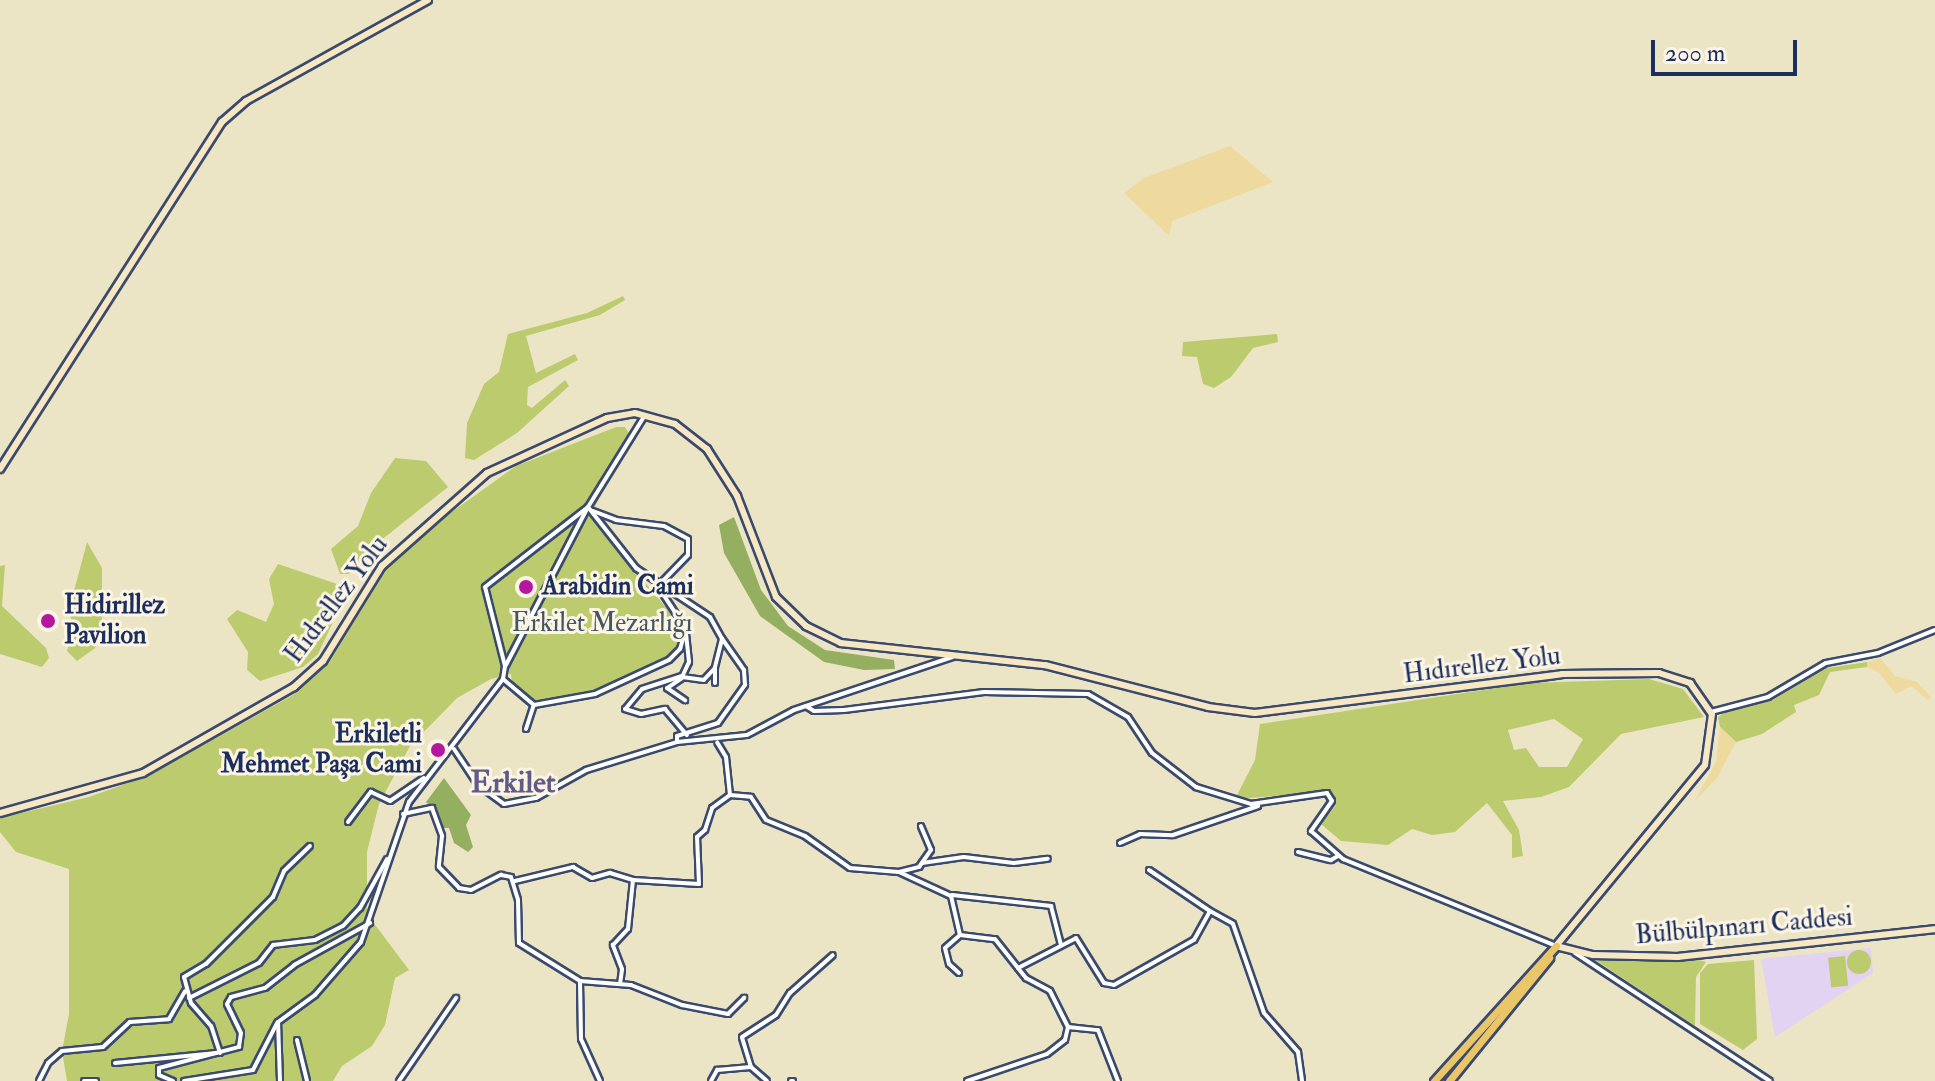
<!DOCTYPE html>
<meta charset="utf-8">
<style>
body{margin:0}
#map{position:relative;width:1935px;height:1081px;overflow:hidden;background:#ece5c5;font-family:"IM FELL Double Pica",serif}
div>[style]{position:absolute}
.built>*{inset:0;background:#e3d3f2}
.green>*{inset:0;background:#bccb6e;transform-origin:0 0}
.round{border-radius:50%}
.forest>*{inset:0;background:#95af61}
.sand>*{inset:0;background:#eeda9e}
.roads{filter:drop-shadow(2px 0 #3a4a6d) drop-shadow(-2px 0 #3a4a6d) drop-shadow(0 2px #3a4a6d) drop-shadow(0 -2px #3a4a6d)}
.street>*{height:4px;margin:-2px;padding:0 2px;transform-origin:2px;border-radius:2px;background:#fff}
.secondary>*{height:6px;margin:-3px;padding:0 3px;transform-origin:3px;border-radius:3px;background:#f7e8c3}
.primary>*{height:7px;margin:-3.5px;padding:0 3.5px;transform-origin:3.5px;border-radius:3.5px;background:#eac669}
.dots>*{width:22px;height:22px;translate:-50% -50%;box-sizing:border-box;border:4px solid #fcf5e5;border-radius:50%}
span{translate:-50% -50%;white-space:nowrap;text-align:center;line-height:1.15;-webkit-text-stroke:6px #fcf5e5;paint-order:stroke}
.poi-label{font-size:26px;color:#1b2f5e;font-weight:700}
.left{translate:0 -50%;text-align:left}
.right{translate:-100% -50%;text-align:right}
.street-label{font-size:26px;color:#1b2f5e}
.park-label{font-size:26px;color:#435662}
.quarter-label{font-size:30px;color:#625b86;font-weight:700}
.scale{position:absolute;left:1651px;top:40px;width:146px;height:36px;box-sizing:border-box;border:4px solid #1b2f5e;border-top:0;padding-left:10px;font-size:24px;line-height:28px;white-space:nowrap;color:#1b2f5e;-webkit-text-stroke:6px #fcf5e5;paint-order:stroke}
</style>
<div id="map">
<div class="built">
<i style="clip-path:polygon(1871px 948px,1873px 973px,1775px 1037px,1761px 959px)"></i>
</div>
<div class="green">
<i style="clip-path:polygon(623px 296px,625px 300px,600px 315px,526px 336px,536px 373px,575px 354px,578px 360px,528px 387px,527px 405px,532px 408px,565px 380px,569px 386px,517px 433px,474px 460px,465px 458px,467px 423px,484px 384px,499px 372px,508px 334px,587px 313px)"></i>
<i style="clip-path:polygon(1277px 334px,1278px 342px,1253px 348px,1231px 377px,1214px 388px,1203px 384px,1197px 357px,1182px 356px,1183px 342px)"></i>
<i style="clip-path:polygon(616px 427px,625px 427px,630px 435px,590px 517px,680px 624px,685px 639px,678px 654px,599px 693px,538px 703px,512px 683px,511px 674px,491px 679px,457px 698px,410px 746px,379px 804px,367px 852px,367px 914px,409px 970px,395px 978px,385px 1025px,372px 1046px,342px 1066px,333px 1081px,67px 1081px,62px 1051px,69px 1014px,69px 869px,16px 852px,0 832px,0 818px,89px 797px,150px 775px,293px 695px,329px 663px,388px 567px,449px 514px,516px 466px)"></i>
<i style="clip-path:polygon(395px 458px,426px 461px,448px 487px,380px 541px,349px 574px,340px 574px,331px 549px,358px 526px,371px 493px)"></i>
<i style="clip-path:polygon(87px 542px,102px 568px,102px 629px,95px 648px,77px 661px,67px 651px,73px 628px,69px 610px)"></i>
<i style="clip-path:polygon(278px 564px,349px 588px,318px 654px,303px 667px,260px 681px,247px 670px,248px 652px,227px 619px,237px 610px,266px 622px,274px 604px,269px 579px)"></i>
<i style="clip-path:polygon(5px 565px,2px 606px,46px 648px,49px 658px,42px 667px,0 654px,0 566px)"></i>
<i style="clip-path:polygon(1867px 662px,1867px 667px,1830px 672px,1819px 695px,1794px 705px,1796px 712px,1762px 734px,1736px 742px,1720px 727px,1718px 717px,1727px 711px,1773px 700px,1827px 668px)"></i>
<i style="clip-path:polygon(evenodd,1649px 679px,1683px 689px,1704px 717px,1621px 734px,1569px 787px,1541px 797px,1503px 801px,1519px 830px,1523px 856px,1512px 858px,1512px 835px,1487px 803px,1455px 832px,1432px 835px,1412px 829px,1388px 845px,1341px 841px,1321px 824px,1336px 805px,1326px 792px,1235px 799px,1255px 760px,1260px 724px,1530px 683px,1649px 679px,1554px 719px,1583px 739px,1567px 767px,1539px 767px,1526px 748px,1514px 750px,1508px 730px,1554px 719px)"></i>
<i class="round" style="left:1847px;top:950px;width:24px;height:24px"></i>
<i style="clip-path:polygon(1585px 953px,1685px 956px,1706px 962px,1696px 977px,1695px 1026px)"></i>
<i style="left:1845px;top:956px;width:30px;height:17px;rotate:84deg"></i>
<i style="clip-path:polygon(1754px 960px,1757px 1039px,1743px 1050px,1700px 1024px,1700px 973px,1708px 964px)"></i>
</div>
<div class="forest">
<i style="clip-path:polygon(734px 517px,761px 590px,788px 626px,825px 650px,894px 660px,895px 669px,864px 670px,824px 662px,760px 616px,724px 553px,719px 525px)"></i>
<i style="clip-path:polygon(444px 778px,471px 815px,466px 825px,473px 847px,468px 852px,454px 843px,449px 828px,443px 828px,439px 814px,426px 802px)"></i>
</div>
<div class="sand">
<i style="clip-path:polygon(1230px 146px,1273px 182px,1172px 221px,1169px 236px,1124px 193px,1144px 178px)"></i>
<i style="clip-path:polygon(1880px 658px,1895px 676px,1917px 682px,1931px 697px,1928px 700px,1911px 686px,1896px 694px,1879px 673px,1867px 667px,1867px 662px)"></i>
<i style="clip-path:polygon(1720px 727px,1736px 742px,1717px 778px,1694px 802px,1716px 762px)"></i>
</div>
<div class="roads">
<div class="street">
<i style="left:588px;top:507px;width:78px;rotate:51.8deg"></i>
<i style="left:636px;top:568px;width:89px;rotate:33.5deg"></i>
<i style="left:710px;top:617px;width:25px;rotate:61deg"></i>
<i style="left:722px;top:639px;width:30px;rotate:104deg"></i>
<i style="left:715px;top:668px;width:16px;rotate:133deg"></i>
<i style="left:704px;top:680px;width:22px;rotate:-172deg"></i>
<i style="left:682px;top:677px;width:17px;rotate:-65deg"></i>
<i style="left:689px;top:662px;width:30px;rotate:-96deg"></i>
<i style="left:593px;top:511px;width:25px;rotate:21deg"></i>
<i style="left:616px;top:520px;width:48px;rotate:7.1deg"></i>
<i style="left:664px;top:526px;width:27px;rotate:28deg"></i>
<i style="left:688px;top:539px;width:16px;rotate:90deg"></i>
<i style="left:688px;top:555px;width:42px;rotate:134deg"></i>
<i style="left:506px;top:665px;width:176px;rotate:-62.6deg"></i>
<i style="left:715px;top:670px;width:13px;rotate:90deg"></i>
<i style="left:682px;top:676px;width:42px;rotate:162deg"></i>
<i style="left:642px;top:689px;width:26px;rotate:130deg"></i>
<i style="left:625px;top:709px;width:17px;rotate:17deg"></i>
<i style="left:641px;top:714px;width:25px;rotate:-12deg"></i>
<i style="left:665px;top:709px;width:34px;rotate:50deg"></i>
<i style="left:682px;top:678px;width:18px;rotate:146deg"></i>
<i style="left:667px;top:688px;width:22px;rotate:34deg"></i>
<i style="left:503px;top:679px;width:40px;rotate:40deg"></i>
<i style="left:534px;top:705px;width:62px;rotate:-10.2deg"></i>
<i style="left:595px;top:694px;width:81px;rotate:-24.7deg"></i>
<i style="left:669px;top:660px;width:16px;rotate:-45deg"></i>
<i style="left:680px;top:649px;width:21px;rotate:-73deg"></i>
<i style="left:686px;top:629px;width:49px;rotate:-123.4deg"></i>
<i style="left:806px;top:706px;width:9px;rotate:32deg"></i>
<i style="left:814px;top:711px;width:30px;rotate:-2deg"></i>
<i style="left:844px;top:710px;width:141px;rotate:-7.3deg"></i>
<i style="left:984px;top:692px;width:104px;rotate:1.1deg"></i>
<i style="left:1088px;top:694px;width:46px;rotate:29.9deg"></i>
<i style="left:1128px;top:717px;width:43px;rotate:56.3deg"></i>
<i style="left:1152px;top:753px;width:56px;rotate:37.7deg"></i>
<i style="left:1196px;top:787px;width:58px;rotate:17.2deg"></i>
<i style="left:1251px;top:804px;width:77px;rotate:-8.2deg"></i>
<i style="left:1327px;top:793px;width:9px;rotate:58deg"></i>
<i style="left:1332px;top:801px;width:37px;rotate:125deg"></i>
<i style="left:1311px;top:831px;width:43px;rotate:41.2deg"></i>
<i style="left:1343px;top:859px;width:230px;rotate:22.2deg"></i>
<i style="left:1711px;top:712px;width:59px;rotate:-14.7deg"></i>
<i style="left:1768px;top:697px;width:67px;rotate:-30.4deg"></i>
<i style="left:1826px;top:663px;width:53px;rotate:-10.9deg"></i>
<i style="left:1878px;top:653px;width:61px;rotate:-22deg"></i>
<i style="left:526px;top:729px;width:25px;rotate:-72deg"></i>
<i style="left:677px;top:742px;width:6px;rotate:-90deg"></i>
<i style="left:677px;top:736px;width:43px;rotate:-17.6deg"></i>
<i style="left:718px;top:723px;width:47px;rotate:-54.6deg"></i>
<i style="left:745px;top:685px;width:15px;rotate:-94deg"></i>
<i style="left:744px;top:670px;width:38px;rotate:-125deg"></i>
<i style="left:454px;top:749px;width:43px;rotate:56.3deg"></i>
<i style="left:478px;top:785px;width:32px;rotate:36deg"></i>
<i style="left:504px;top:804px;width:33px;rotate:-11deg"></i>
<i style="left:536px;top:798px;width:57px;rotate:-29.2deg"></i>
<i style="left:586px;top:770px;width:95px;rotate:-17.1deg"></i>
<i style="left:677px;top:742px;width:70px;rotate:-5.7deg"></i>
<i style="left:747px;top:735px;width:53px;rotate:-28deg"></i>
<i style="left:794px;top:710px;width:167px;rotate:-18.5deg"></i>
<i style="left:730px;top:795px;width:21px;rotate:5deg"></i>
<i style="left:751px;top:797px;width:27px;rotate:57deg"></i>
<i style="left:766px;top:820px;width:42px;rotate:22.3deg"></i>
<i style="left:805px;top:836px;width:55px;rotate:35.4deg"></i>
<i style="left:850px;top:868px;width:49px;rotate:4.7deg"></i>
<i style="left:899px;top:872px;width:57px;rotate:24.8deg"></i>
<i style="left:951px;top:896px;width:40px;rotate:77deg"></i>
<i style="left:960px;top:935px;width:35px;rotate:7deg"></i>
<i style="left:995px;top:939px;width:50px;rotate:51.5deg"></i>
<i style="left:1026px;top:978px;width:27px;rotate:28deg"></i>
<i style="left:1050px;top:991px;width:40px;rotate:63.4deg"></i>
<i style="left:403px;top:814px;width:30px;rotate:-12deg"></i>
<i style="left:432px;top:808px;width:30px;rotate:70deg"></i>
<i style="left:442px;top:836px;width:31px;rotate:96deg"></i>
<i style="left:439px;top:867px;width:29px;rotate:46deg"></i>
<i style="left:459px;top:888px;width:12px;rotate:9deg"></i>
<i style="left:471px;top:890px;width:34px;rotate:-27deg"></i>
<i style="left:501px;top:875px;width:10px;rotate:11deg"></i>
<i style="left:511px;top:877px;width:24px;rotate:73deg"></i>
<i style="left:518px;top:900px;width:43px;rotate:88.7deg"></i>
<i style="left:519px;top:943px;width:72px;rotate:31.9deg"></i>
<i style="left:580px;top:981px;width:51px;rotate:4.5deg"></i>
<i style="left:631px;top:985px;width:55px;rotate:21.4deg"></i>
<i style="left:682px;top:1005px;width:47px;rotate:11.1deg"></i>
<i style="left:728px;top:1014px;width:23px;rotate:-45deg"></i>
<i style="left:348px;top:822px;width:38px;rotate:-53deg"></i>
<i style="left:371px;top:792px;width:21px;rotate:25deg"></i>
<i style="left:390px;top:801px;width:41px;rotate:-34.1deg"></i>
<i style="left:1120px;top:843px;width:22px;rotate:-24deg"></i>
<i style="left:1140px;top:834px;width:33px;rotate:2deg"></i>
<i style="left:1173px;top:835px;width:90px;rotate:-18.8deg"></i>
<i style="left:1298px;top:852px;width:34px;rotate:14deg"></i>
<i style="left:1331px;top:860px;width:8px;rotate:-30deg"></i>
<i style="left:922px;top:863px;width:42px;rotate:-8.1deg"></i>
<i style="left:964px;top:857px;width:50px;rotate:6.8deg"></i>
<i style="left:1014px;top:863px;width:34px;rotate:-7deg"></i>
<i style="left:1149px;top:870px;width:73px;rotate:33.9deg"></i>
<i style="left:899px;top:872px;width:21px;rotate:-14deg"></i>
<i style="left:919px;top:867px;width:21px;rotate:-55deg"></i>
<i style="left:931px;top:850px;width:26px;rotate:-113deg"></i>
<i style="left:515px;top:881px;width:60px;rotate:-13.6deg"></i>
<i style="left:573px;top:867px;width:22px;rotate:30deg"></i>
<i style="left:592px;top:878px;width:19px;rotate:-16deg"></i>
<i style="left:610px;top:873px;width:24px;rotate:17deg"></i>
<i style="left:952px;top:895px;width:100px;rotate:6.3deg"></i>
<i style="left:1051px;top:906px;width:40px;rotate:75.6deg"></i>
<i style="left:1575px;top:953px;width:233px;rotate:33.3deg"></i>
<i style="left:1018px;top:968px;width:65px;rotate:-27.3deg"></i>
<i style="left:1076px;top:938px;width:53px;rotate:58.1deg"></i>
<i style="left:1104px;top:983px;width:10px;rotate:11deg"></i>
<i style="left:1114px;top:985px;width:92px;rotate:-29.4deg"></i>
<i style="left:1194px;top:940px;width:33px;rotate:-61deg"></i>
<i style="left:1210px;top:911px;width:26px;rotate:29deg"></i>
<i style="left:1233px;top:924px;width:94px;rotate:70.8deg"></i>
<i style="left:1264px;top:1013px;width:52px;rotate:48.9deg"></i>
<i style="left:1298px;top:1052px;width:29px;rotate:82deg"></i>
<i style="left:959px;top:973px;width:13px;rotate:-138deg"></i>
<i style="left:949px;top:964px;width:16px;rotate:-104deg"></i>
<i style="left:945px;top:948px;width:18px;rotate:-41deg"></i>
<i style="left:580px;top:981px;width:58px;rotate:89deg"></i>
<i style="left:581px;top:1039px;width:46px;rotate:65.7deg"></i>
<i style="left:620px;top:984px;width:15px;rotate:-82deg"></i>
<i style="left:622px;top:969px;width:26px;rotate:-111deg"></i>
<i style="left:613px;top:945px;width:22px;rotate:-47deg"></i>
<i style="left:628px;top:929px;width:49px;rotate:-84.2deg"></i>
<i style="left:633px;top:880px;width:66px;rotate:3.5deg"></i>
<i style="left:699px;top:884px;width:47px;rotate:-92.4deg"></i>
<i style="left:697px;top:837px;width:11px;rotate:-41deg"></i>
<i style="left:705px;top:830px;width:23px;rotate:-72deg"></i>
<i style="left:712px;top:808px;width:22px;rotate:-36deg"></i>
<i style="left:730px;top:795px;width:38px;rotate:-96deg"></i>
<i style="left:726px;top:757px;width:17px;rotate:-121deg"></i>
<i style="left:189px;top:998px;width:78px;rotate:-26.6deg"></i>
<i style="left:259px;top:963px;width:23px;rotate:-52deg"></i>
<i style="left:273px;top:945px;width:42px;rotate:-6.8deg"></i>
<i style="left:315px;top:940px;width:31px;rotate:-27deg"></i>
<i style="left:343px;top:926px;width:25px;rotate:-47deg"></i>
<i style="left:360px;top:908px;width:56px;rotate:-61.1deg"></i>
<i style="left:1068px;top:1027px;width:30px;rotate:6deg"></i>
<i style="left:1098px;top:1030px;width:55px;rotate:68.6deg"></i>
<i style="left:297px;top:1040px;width:42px;rotate:76.3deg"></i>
<i style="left:220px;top:1053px;width:28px;rotate:-108deg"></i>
<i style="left:211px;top:1026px;width:30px;rotate:-131deg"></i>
<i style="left:191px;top:1003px;width:27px;rotate:-105deg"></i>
<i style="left:184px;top:977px;width:26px;rotate:-31deg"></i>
<i style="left:206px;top:964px;width:95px;rotate:-45deg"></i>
<i style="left:273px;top:897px;width:28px;rotate:-67deg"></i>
<i style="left:284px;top:871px;width:36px;rotate:-44deg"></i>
<i style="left:115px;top:1063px;width:102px;rotate:-5.6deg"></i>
<i style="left:751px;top:1067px;width:31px;rotate:-107deg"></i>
<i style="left:742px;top:1037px;width:40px;rotate:-32.9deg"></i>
<i style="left:776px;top:1015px;width:26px;rotate:-58deg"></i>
<i style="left:790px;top:993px;width:57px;rotate:-41.5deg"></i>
<i style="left:39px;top:1081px;width:20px;rotate:-63deg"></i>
<i style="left:48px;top:1063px;width:18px;rotate:-41deg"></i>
<i style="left:62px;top:1051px;width:41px;rotate:-5.6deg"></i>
<i style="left:103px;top:1047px;width:37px;rotate:-43deg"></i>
<i style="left:130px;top:1022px;width:39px;rotate:-4deg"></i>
<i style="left:169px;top:1019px;width:32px;rotate:-60deg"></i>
<i style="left:84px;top:1081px;width:12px"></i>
<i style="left:173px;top:1081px;width:15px;rotate:-157deg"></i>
<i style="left:159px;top:1075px;width:7px;rotate:-90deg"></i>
<i style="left:159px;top:1068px;width:83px;rotate:-14.7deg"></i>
<i style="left:239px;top:1047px;width:14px;rotate:-82deg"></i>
<i style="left:241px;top:1033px;width:32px;rotate:-116deg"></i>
<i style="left:227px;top:1004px;width:8px;rotate:-60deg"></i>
<i style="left:231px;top:997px;width:35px;rotate:-15deg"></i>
<i style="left:265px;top:988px;width:37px;rotate:-38deg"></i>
<i style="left:294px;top:965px;width:87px;rotate:-28.9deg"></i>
<i style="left:184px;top:1081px;width:70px;rotate:-9.1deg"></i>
<i style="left:253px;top:1070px;width:53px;rotate:-62.9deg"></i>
<i style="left:280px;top:1081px;width:59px;rotate:-91.9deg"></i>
<i style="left:278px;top:1022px;width:46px;rotate:-36.1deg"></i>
<i style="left:315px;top:995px;width:70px;rotate:-49deg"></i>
<i style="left:361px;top:942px;width:148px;rotate:-71.1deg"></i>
<i style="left:409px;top:802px;width:155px;rotate:-52.6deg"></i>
<i style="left:503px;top:679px;width:13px;rotate:-81deg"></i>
<i style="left:505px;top:666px;width:81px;rotate:-104.2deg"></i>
<i style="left:485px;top:587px;width:130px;rotate:-37.8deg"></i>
<i style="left:588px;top:507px;width:108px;rotate:-58.2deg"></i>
<i style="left:399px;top:1081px;width:101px;rotate:-55.5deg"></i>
<i style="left:711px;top:1081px;width:13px;rotate:-61deg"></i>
<i style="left:717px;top:1070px;width:34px;rotate:-5deg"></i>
<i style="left:751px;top:1067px;width:21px;rotate:41deg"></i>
<i style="left:791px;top:1081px;width:2px"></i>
<i style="left:967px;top:1081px;width:84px;rotate:-18.6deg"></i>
<i style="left:1047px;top:1054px;width:23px;rotate:-38deg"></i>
<i style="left:1065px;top:1040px;width:13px;rotate:-77deg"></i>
</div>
<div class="secondary">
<i style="left:0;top:469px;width:412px;rotate:-57.4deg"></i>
<i style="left:222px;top:122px;width:32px;rotate:-41deg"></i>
<i style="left:246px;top:101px;width:208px;rotate:-29deg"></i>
<i style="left:0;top:813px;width:148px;rotate:-15.6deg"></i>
<i style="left:143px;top:773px;width:174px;rotate:-29.7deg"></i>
<i style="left:294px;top:687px;width:39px;rotate:-42deg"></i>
<i style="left:323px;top:661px;width:112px;rotate:-58.2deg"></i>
<i style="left:382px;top:566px;width:140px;rotate:-41.5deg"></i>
<i style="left:487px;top:473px;width:132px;rotate:-24.6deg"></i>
<i style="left:607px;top:418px;width:28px;rotate:-10deg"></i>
<i style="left:635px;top:413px;width:41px;rotate:15.4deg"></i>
<i style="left:675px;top:424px;width:41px;rotate:38deg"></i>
<i style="left:707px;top:449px;width:56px;rotate:57.4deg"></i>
<i style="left:737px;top:496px;width:108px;rotate:68.9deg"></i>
<i style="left:776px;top:597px;width:42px;rotate:44deg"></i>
<i style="left:806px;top:626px;width:39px;rotate:26deg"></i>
<i style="left:841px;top:643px;width:205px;rotate:6.2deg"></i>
<i style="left:1045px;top:665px;width:168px;rotate:14.4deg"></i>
<i style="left:1208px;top:707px;width:47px;rotate:7.3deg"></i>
<i style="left:1255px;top:713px;width:309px;rotate:-7.2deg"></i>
<i style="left:1562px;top:674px;width:97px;rotate:-0.6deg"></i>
<i style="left:1659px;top:673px;width:33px;rotate:18deg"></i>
<i style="left:1690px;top:683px;width:38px;rotate:55deg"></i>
<i style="left:1712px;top:714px;width:51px;rotate:97.8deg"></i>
<i style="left:1705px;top:765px;width:234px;rotate:129.5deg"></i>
<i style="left:1556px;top:946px;width:38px;rotate:14deg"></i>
<i style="left:1593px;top:955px;width:85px;rotate:1.3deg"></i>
<i style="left:1678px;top:957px;width:259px;rotate:-6.2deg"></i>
</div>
<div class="primary">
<i style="left:1434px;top:1081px;width:182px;rotate:-47.9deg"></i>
<i style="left:1449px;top:1081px;width:159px;rotate:-50.9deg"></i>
</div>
</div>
<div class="dots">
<i style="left:526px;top:587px;background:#b5179e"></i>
<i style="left:48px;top:621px;background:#b5179e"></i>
<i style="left:438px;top:750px;background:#b5179e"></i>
</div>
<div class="poi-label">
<span class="left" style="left:542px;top:587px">Arabidin Cami</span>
<span class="left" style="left:64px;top:621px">Hidirillez<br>Pavilion</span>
<span class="right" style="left:422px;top:750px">Erkiletli<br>Mehmet Paşa Cami</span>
</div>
<div class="street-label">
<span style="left:337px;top:600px;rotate:-53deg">Hıdrellez Yolu</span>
<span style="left:1482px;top:666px;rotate:-7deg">Hıdırellez Yolu</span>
<span style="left:1744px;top:927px;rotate:-5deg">Bülbülpınarı Caddesi</span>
</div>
<div class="park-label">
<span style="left:602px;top:624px">Erkilet Mezarlığı</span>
</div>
<div class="quarter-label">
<span style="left:513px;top:783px">Erkilet</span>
</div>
<div class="scale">200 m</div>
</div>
